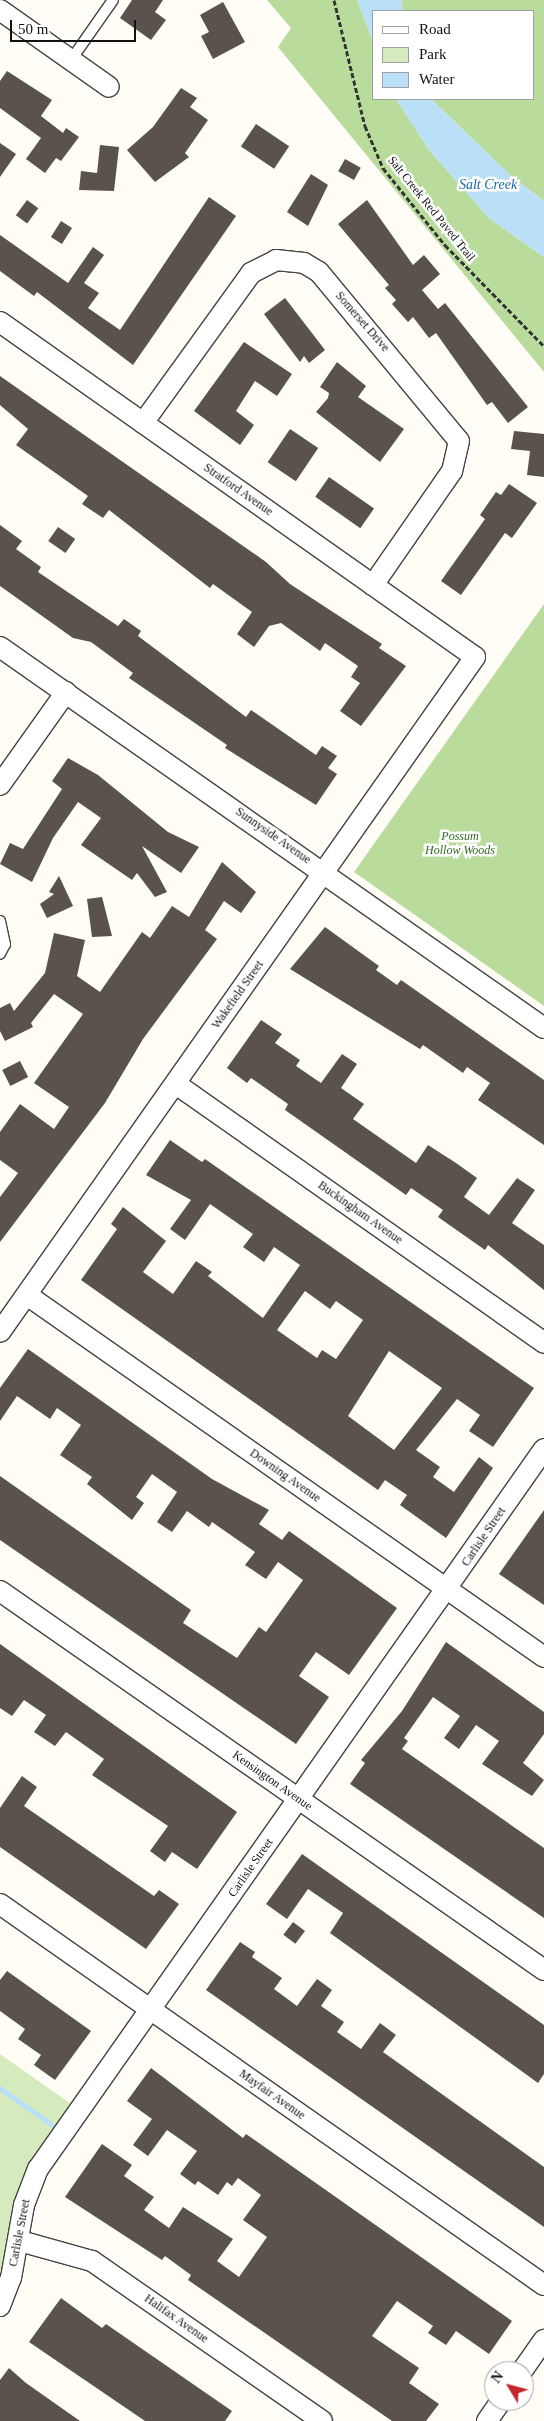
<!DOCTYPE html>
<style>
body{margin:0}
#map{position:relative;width:544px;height:2421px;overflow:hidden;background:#fffdf5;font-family:"Times New Roman",serif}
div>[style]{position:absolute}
.green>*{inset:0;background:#d5ebbd}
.forest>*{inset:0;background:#b9dc9c}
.water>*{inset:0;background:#b9e0f7}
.stream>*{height:5px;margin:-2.5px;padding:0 2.5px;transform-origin:2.5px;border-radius:2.5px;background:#b9e0f7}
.building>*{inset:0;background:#5a524d;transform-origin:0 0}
.path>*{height:3px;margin-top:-1.5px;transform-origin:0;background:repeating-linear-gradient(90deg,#333 0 5px,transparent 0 7.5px)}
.roads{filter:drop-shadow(1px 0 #444) drop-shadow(-1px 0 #444) drop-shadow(0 1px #444) drop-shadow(0 -1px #444)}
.service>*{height:10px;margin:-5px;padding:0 5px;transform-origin:5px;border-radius:5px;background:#fff}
.minor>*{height:20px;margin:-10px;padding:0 10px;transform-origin:10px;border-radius:10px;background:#fff}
span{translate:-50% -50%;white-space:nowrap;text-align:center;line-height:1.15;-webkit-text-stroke:5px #fff;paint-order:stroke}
.street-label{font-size:12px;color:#111}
.park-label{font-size:12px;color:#2f6b1f;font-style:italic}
.water-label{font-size:14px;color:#1768a6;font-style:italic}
.legend{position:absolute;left:372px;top:10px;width:162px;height:90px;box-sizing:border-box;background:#fff;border:1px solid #a0a0a0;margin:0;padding:6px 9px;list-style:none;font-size:15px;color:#111}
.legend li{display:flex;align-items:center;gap:10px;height:25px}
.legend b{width:25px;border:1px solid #a0a0a0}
.north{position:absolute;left:484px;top:2361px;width:50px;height:50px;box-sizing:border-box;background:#fff;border:1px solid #a0a0a0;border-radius:50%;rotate:307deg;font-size:14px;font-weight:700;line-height:20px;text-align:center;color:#111}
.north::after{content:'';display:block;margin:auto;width:18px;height:22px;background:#c4262e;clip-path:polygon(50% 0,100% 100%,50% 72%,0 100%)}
.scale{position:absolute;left:10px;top:20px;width:126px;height:22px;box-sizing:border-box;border:2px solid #111;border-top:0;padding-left:6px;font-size:15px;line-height:18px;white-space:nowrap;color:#111;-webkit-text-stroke:4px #fff;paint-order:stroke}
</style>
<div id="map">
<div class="green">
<i style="clip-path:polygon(0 2054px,71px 2104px,34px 2155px,20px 2184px,0 2275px)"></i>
</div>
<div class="forest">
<i style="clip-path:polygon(267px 0,357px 0,373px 41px,373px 99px,396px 99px,429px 150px,489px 218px,544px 257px,544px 372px,278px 47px,291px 28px)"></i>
<i style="clip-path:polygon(401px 0,544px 0,544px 201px,513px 178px,431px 99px,533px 99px,533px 11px,403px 11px)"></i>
<i style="clip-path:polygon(544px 604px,544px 1006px,354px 872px)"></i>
</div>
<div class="water">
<i style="clip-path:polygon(357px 0,401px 0,403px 11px,373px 11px,373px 41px)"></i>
<i style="clip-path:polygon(396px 99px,431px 99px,513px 178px,544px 201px,544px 257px,489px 218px,429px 150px)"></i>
</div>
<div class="stream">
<i style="left:0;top:2088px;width:64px;rotate:35.4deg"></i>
</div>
<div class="building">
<i style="clip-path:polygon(132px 0,163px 0,155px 12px,166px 20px,151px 40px,120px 18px)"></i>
<i style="clip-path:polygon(223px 2px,245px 42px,213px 59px,201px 36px,209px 32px,200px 15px)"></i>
<i style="clip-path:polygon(7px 71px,52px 100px,41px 116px,63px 133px,66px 128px,79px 137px,61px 161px,56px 158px,45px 173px,26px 159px,41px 138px,0 108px,0 81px)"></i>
<i style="clip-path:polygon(181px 88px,197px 98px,190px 107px,208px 120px,185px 153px,189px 157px,155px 182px,127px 150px,153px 127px)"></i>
<i style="left:256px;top:124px;width:40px;height:27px;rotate:34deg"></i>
<i style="clip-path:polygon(0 143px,16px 154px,0 177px)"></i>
<i style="clip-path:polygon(100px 145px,119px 147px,114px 191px,79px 190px,81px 171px,97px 173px)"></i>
<i style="left:345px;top:159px;width:18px;height:14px;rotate:29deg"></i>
<i style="clip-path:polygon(311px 174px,328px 185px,308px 226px,287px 212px)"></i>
<i style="clip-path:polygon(209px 197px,236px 216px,133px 365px,37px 292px,34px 296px,0 271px,0 235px,68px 283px,93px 247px,104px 255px,84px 283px,99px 293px,88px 308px,120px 330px)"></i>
<i style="left:27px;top:200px;width:14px;height:19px;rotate:36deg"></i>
<i style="clip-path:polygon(367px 200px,413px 265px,424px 255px,440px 274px,422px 290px,438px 309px,445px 303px,528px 407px,508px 423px,492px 402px,487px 405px,436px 333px,429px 338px,413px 317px,408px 322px,392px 304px,396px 300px,385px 288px,389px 285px,338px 224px)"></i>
<i style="left:61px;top:221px;width:13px;height:19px;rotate:32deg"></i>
<i style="clip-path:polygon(285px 298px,325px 350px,309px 363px,304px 356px,300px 362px,264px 314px)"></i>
<i style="clip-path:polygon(244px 342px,292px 374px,277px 396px,255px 381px,236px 411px,254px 425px,240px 445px,194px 411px)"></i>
<i style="clip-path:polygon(337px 362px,366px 386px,358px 397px,404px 429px,380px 462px,316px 412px,328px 398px,329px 393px,320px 387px)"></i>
<i style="clip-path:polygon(0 376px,266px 562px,290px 584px,382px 644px,379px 648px,406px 666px,361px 726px,340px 711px,360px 683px,351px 677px,358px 666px,325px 643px,320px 651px,281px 623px,269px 626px,254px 647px,237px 634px,252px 612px,213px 584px,210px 588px,109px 510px,103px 518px,82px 504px,88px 496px,16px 445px,28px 429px,0 405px)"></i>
<i style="left:290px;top:429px;width:34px;height:40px;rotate:34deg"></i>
<i style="clip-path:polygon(514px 431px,544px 434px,544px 477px,527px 475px,530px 451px,511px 449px)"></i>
<i style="left:329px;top:477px;width:55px;height:24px;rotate:35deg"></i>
<i style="clip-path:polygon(509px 484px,537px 503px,512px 538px,505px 533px,461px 595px,441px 581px,485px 519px,480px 515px,496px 492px,501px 495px)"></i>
<i style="clip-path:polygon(0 525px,22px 541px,16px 549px,41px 567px,38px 572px,118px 626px,124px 619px,141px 631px,138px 636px,246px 717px,251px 710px,316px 755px,322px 746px,337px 756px,328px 768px,337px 774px,316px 805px,225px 748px,227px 745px,129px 678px,133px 673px,91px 642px,73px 638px,0 586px)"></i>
<i style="left:58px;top:527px;width:21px;height:17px;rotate:35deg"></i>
<i style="clip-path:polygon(68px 758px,98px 775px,168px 832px,199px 847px,181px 873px,142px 846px,167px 892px,155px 897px,137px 873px,132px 880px,81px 845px,101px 818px,78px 802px,53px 838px,32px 882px,0 864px,10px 843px,23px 849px,62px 789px,52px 781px)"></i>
<i style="clip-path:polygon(222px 862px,256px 892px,241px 913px,224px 901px,205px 930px,217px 939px,143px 1039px,105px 1103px,0 1242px,0 1197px,18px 1173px,0 1160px,0 1132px,20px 1104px,54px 1129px,69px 1107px,34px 1083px,83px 1014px,54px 994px,31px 1023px,33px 1027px,5px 1041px,0 1031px,0 1008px,10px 1003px,14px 1011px,45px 973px,54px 933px,85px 940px,77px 976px,100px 992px,142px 932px,150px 938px,172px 906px,189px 917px)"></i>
<i style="clip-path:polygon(59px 876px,73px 906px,47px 918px,40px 904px,54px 894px,49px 892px)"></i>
<i style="clip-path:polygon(102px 897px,112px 936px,92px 937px,87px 899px)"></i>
<i style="clip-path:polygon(325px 927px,379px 966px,376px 970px,397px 985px,401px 980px,544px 1080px,544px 1145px,478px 1100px,490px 1083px,467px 1067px,463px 1073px,423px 1045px,420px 1049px,290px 969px)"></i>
<i style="clip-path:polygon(261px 1020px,282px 1034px,275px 1043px,300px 1060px,296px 1066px,321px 1083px,342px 1054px,357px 1064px,341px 1088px,364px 1104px,353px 1119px,416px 1163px,428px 1145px,456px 1163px,477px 1178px,464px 1197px,489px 1215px,517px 1178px,535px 1190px,512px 1223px,544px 1245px,544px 1290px,488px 1245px,485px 1250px,438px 1217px,443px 1210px,411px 1188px,406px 1195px,285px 1110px,288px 1104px,251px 1078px,247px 1083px,227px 1068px)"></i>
<i style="left:20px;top:1061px;width:18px;height:20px;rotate:63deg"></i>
<i style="clip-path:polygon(evenodd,170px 1140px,202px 1162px,205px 1159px,534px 1388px,493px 1447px,469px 1431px,480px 1415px,457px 1399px,416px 1450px,440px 1467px,433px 1477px,454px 1492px,479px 1457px,493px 1468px,446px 1538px,400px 1505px,407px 1495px,385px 1480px,378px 1490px,81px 1280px,117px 1229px,111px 1224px,123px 1207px,166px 1241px,143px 1272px,173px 1294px,196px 1261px,212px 1272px,208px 1276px,263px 1318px,300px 1265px,274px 1247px,264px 1262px,243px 1247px,253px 1234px,210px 1204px,185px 1240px,170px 1229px,191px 1200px,146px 1175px,170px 1140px,305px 1291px,330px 1309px,336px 1301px,363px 1320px,336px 1359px,322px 1350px,317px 1358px,277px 1330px,305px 1291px,170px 1140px,389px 1351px,442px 1388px,394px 1450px,348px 1416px,389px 1351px)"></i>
<i style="clip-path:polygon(28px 1349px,212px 1479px,269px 1510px,259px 1524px,282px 1540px,289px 1531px,397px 1608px,349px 1675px,316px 1652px,299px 1676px,329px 1697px,296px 1744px,0 1540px,0 1476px,191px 1610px,183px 1623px,237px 1658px,259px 1627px,266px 1632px,303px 1580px,278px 1562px,266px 1579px,245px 1565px,255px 1552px,212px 1522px,209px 1527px,187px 1511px,172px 1532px,157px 1522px,177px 1492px,152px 1474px,136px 1497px,144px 1503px,132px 1520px,87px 1484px,92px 1477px,60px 1455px,81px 1425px,57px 1408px,50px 1419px,17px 1396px,0 1421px,0 1388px)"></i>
<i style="clip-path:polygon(544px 1510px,544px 1605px,499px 1574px)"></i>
<i style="clip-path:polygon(446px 1642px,544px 1712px,544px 1734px,523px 1763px,544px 1780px,532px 1796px,482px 1764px,499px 1741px,476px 1725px,459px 1749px,444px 1738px,460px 1716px,433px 1697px,404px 1738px,408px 1741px,402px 1749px,544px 1848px,544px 1918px,350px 1784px,365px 1763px,361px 1760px,402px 1711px)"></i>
<i style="clip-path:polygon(0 1644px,237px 1812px,197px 1869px,172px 1852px,165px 1862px,150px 1851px,168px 1826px,92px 1775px,104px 1759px,66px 1732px,55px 1746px,34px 1732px,46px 1715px,24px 1700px,12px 1716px,0 1708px)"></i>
<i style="clip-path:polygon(22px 1776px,37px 1787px,24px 1806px,154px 1896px,159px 1890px,179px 1904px,146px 1949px,0 1847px,0 1808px)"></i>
<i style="clip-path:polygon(302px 1854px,544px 2025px,544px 2074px,538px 2083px,330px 1933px,343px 1913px,308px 1889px,287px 1919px,266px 1904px)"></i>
<i style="left:293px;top:1922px;width:15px;height:16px;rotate:37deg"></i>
<i style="clip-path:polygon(240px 1942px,255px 1952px,252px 1957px,282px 1978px,274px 1989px,297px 2006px,317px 1979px,332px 1990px,321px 2006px,344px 2022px,337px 2032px,361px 2049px,380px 2023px,396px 2035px,383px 2052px,544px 2167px,544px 2227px,206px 1990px)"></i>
<i style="clip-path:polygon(7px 1971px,91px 2031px,55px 2080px,34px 2065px,41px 2055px,18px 2039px,25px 2029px,0 2011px,0 1980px)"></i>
<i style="clip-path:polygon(151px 2068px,243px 2138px,246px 2134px,512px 2321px,489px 2354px,456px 2331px,446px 2345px,428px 2333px,433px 2326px,397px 2301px,372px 2336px,419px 2368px,409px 2383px,439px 2404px,426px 2421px,392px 2421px,188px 2280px,191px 2275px,165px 2256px,162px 2260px,65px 2197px,102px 2144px,132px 2165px,124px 2176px,154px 2197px,144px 2210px,169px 2228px,183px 2207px,233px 2239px,217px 2261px,239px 2277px,267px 2237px,243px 2220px,261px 2195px,238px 2178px,232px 2186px,227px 2182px,218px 2195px,198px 2181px,195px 2185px,180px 2174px,197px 2151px,167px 2130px,148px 2156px,133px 2145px,152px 2119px,127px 2101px)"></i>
<i style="clip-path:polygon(61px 2298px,102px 2328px,106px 2324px,232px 2411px,225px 2421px,145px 2421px,29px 2342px)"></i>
<i style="clip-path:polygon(9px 2368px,26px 2383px,80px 2421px,0 2421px,0 2380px)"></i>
</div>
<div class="path">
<i style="left:334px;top:0;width:130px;rotate:76.2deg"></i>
<i style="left:365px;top:126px;width:46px;rotate:66.8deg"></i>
<i style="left:383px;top:168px;width:99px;rotate:51.2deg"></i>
<i style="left:445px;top:245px;width:141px;rotate:45.6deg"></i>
</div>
<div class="roads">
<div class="service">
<i style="left:71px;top:60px;width:73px;rotate:-55deg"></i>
<i style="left:0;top:921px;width:24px;rotate:78deg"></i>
<i style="left:5px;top:944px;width:11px;rotate:117deg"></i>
</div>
<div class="minor">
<i style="left:0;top:10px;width:133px;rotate:35.2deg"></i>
<i style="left:0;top:322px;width:581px;rotate:35.19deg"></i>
<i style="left:475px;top:657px;width:825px;rotate:125.13deg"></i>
<i style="left:143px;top:423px;width:185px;rotate:-54.2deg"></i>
<i style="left:251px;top:273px;width:28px;rotate:-27deg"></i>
<i style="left:276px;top:260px;width:28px;rotate:6deg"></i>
<i style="left:304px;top:263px;width:17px;rotate:31deg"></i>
<i style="left:319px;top:272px;width:219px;rotate:50.4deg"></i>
<i style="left:459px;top:441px;width:31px;rotate:103deg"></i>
<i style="left:452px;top:471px;width:139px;rotate:124.7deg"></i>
<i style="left:0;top:647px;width:664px;rotate:35.01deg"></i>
<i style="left:0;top:785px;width:114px;rotate:-54.6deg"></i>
<i style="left:176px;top:1084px;width:450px;rotate:35.1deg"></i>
<i style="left:27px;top:1295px;width:631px;rotate:35deg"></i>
<i style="left:0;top:1591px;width:663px;rotate:34.86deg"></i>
<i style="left:0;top:1904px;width:664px;rotate:35.01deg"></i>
<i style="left:20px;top:2241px;width:75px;rotate:15.5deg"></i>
<i style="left:92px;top:2261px;width:280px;rotate:34.8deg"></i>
<i style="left:0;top:2306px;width:30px;rotate:-69deg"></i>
<i style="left:11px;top:2278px;width:74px;rotate:-79.9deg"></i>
<i style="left:24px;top:2205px;width:39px;rotate:-69deg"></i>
<i style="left:38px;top:2169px;width:880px;rotate:-54.9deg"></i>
<i style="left:522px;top:2371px;width:38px;rotate:-55deg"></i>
<i style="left:487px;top:2421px;width:24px;rotate:-55deg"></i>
</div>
</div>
<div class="street-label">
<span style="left:431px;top:209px;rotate:51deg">Salt Creek Red Paved Trail</span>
<span style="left:362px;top:322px;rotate:49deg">Somerset Drive</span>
<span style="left:238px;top:490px;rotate:35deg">Stratford Avenue</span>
<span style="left:273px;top:836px;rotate:35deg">Sunnyside Avenue</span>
<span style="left:238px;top:995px;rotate:-55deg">Wakefield Street</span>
<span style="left:360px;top:1213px;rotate:35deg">Buckingham Avenue</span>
<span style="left:285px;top:1476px;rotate:35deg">Downing Avenue</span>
<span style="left:484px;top:1537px;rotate:-56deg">Carlisle Street</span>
<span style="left:272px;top:1781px;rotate:35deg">Kensington Avenue</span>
<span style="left:251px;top:1868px;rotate:-55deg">Carlisle Street</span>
<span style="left:272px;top:2095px;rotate:35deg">Mayfair Avenue</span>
<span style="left:20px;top:2233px;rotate:-79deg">Carlisle Street</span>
<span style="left:176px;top:2319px;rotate:35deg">Halifax Avenue</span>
</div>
<div class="park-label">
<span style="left:460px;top:844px">Possum<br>Hollow Woods</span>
</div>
<div class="water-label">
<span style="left:488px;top:185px">Salt Creek</span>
</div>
<ul class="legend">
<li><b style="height:6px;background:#fff"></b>Road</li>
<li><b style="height:14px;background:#d5ebbd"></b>Park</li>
<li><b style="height:14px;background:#b9e0f7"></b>Water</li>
</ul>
<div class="north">N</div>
<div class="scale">50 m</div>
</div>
